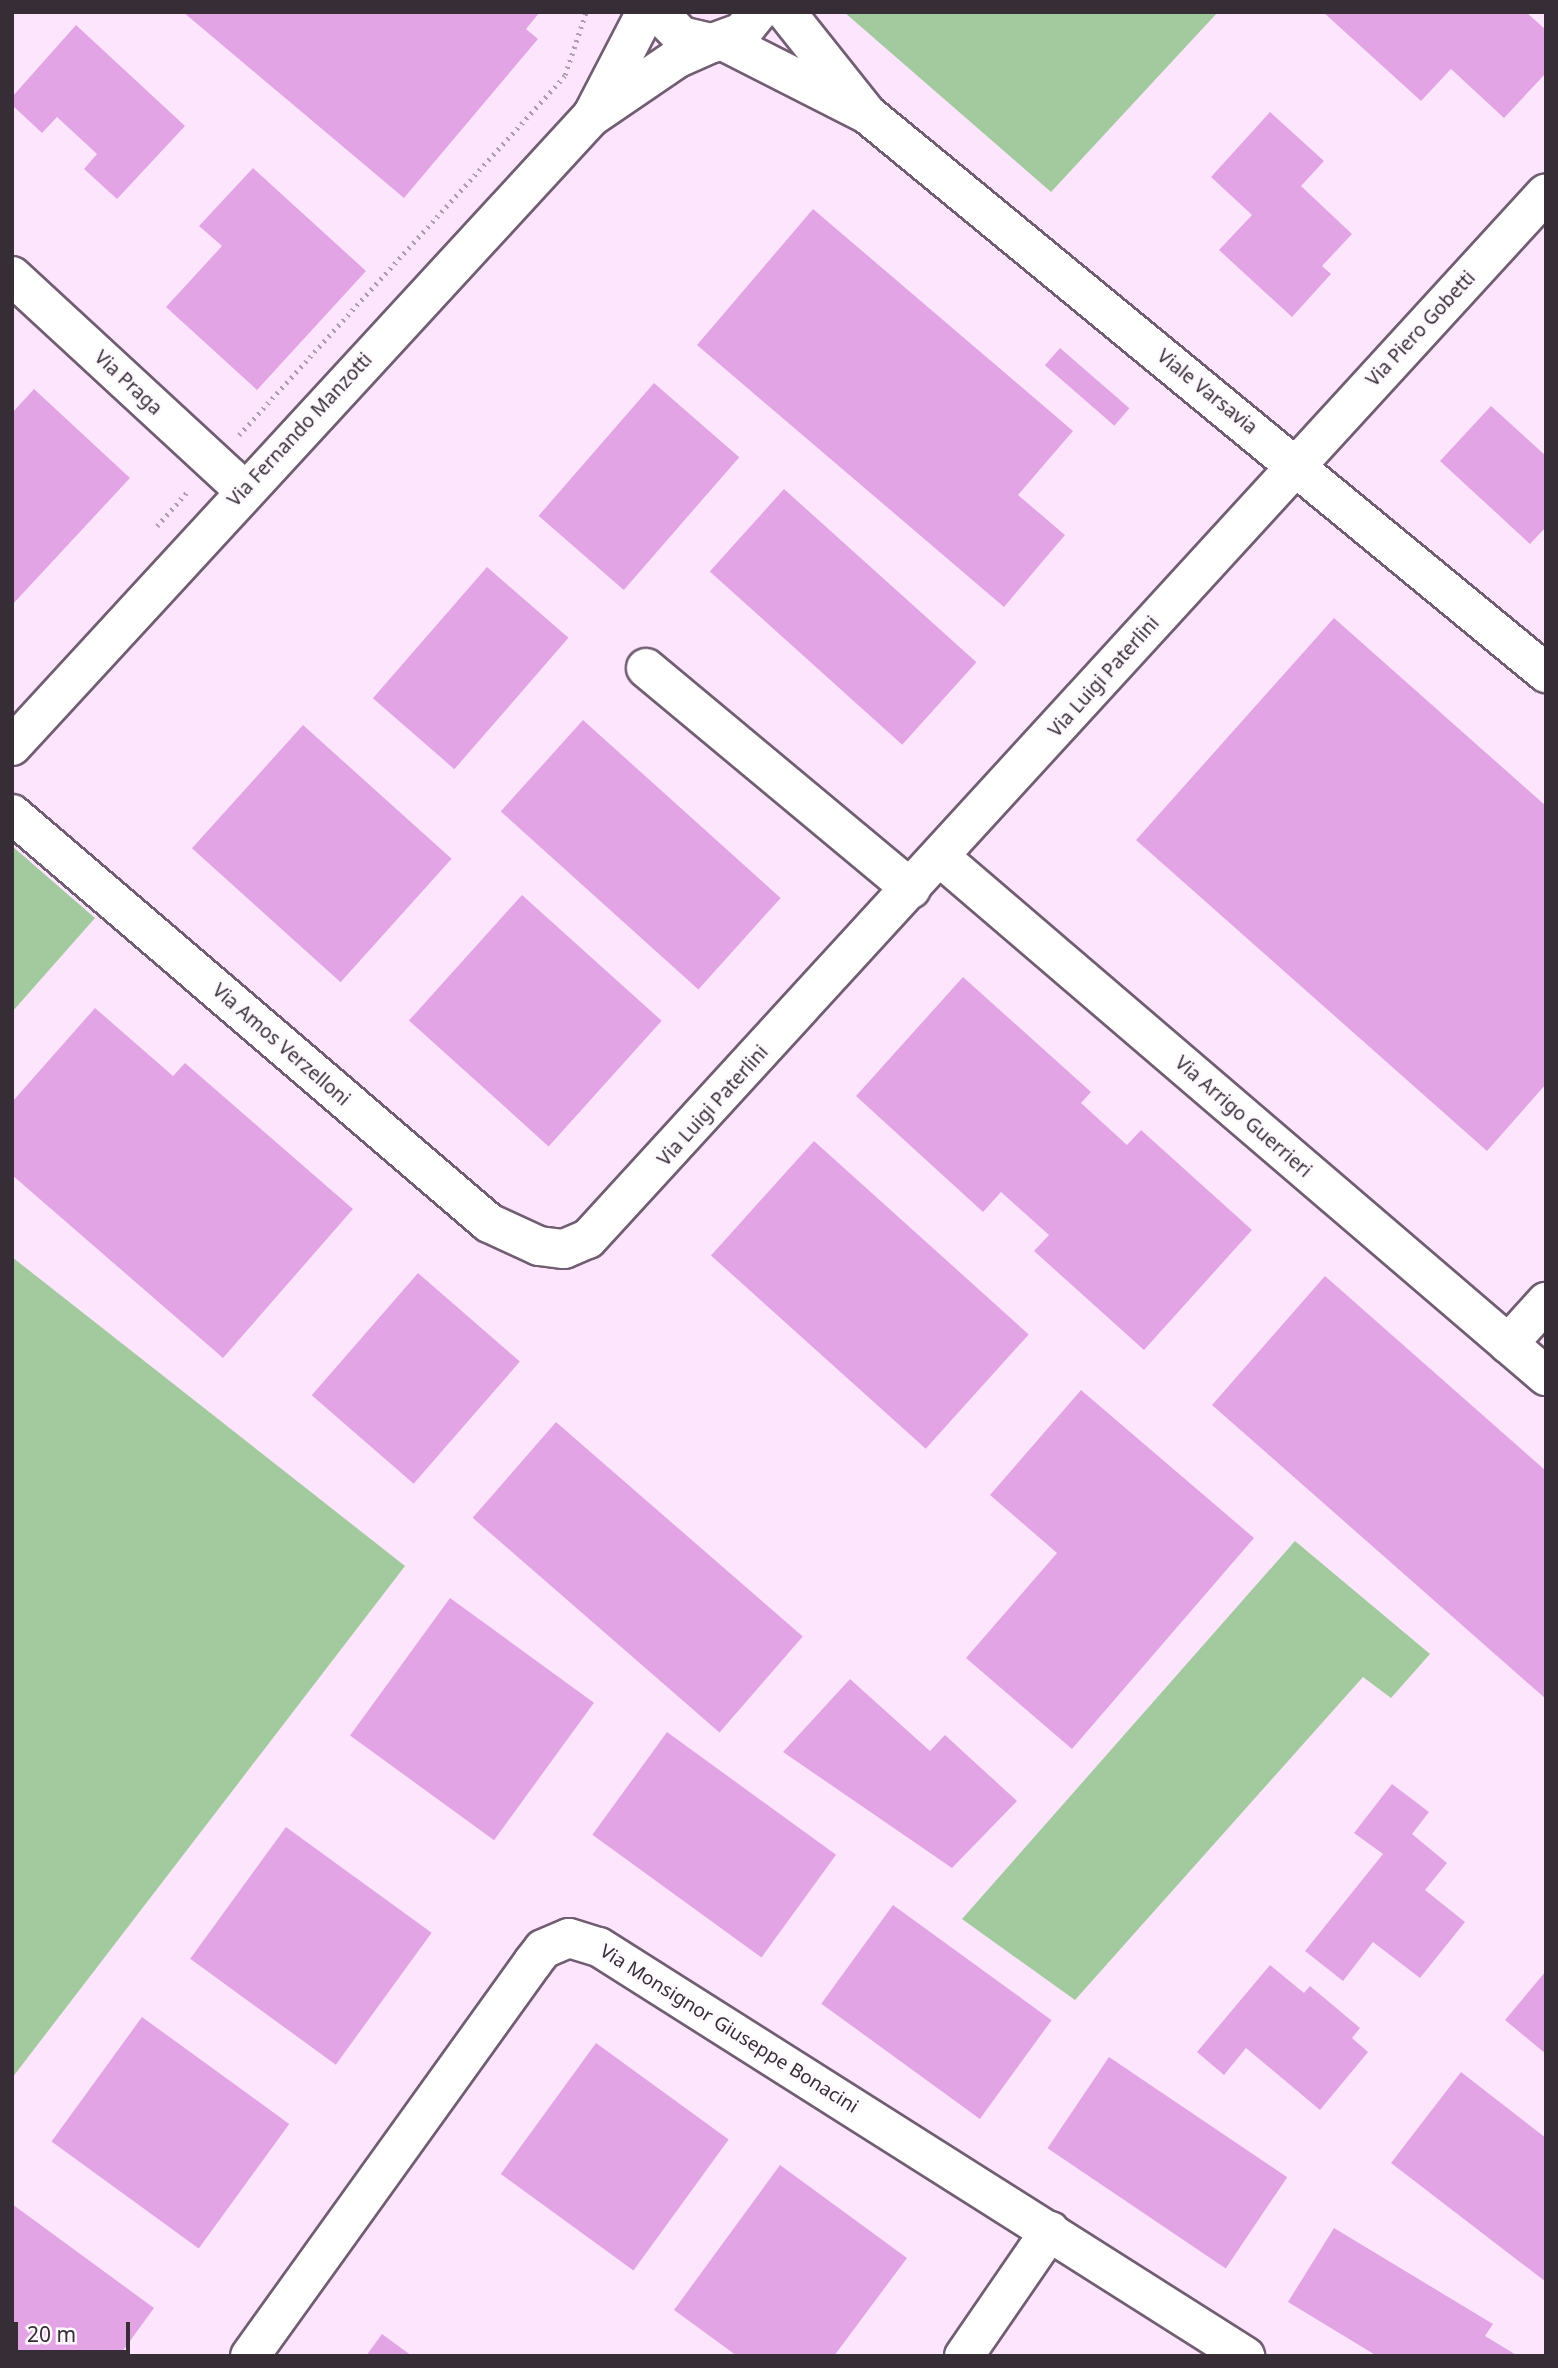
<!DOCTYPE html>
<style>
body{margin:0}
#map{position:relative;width:1558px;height:2368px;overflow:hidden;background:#fde6fd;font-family:"Noto Sans",sans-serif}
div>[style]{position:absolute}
.green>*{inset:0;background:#a2ca9e}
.building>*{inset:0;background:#e3a4e5;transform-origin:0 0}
.path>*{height:4.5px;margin-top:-2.25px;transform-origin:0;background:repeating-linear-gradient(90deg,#ae9dae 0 2px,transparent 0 7px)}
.roads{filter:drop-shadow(2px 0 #715e72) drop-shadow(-2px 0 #715e72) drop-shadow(0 2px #715e72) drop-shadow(0 -2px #715e72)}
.minor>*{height:38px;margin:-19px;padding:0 19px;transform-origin:19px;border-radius:19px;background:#fff}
span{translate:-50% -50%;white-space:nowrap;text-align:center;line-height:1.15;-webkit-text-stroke:6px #fffaff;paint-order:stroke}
.street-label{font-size:19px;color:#362d36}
.frame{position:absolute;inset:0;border:14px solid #362d36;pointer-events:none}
.scale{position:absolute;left:14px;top:2322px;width:116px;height:32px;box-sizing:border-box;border:4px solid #362d36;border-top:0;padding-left:9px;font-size:21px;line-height:24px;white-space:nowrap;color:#362d36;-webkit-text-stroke:5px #fffaff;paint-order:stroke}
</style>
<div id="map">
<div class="green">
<i style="clip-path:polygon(844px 12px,1218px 12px,1051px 192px)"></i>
<i style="clip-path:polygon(12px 846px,95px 918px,12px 1012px)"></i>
<i style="clip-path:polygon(12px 1257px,405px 1566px,12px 2078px)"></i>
<i style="clip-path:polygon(1295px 1541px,1430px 1654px,1391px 1698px,1363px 1677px,1075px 2000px,962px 1919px)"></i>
</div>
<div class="building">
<i style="clip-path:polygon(183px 12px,540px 12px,526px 29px,538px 39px,404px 198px)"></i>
<i style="clip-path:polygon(1323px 12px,1526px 12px,1546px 30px,1546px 73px,1504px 118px,1451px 69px,1421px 101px)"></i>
<i style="clip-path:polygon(76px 25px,185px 126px,117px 199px,84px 169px,97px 154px,57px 117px,42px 133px,12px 105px,12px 97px)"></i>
<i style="clip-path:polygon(1270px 112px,1324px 161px,1301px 186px,1352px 234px,1322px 266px,1331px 274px,1292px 317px,1219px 250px,1252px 215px,1211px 177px)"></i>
<i style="clip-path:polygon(253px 168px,366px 271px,257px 390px,166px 307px,222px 246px,199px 226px)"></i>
<i style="clip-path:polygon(813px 209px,1073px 431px,1018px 495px,1065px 535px,1004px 607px,697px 345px)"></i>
<i style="left:1060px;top:348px;width:92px;height:23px;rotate:41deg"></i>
<i style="left:654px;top:383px;width:113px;height:176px;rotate:41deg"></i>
<i style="clip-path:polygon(34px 389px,130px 478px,12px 605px,12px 413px)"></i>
<i style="clip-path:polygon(1491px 406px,1546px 456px,1546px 527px,1530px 544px,1440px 461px)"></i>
<i style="left:784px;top:489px;width:259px;height:111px;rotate:42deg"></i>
<i style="left:487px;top:567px;width:108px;height:174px;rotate:41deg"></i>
<i style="clip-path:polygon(1334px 618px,1546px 806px,1546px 1084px,1487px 1151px,1136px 840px)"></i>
<i style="left:583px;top:720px;width:266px;height:123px;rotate:42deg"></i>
<i style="left:303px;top:725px;width:200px;height:166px;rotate:42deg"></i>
<i style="left:522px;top:895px;width:188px;height:169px;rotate:42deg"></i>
<i style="clip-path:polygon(963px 977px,1091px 1092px,1081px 1103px,1127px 1145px,1141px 1130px,1252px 1230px,1144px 1350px,1034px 1251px,1049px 1235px,1001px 1192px,983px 1212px,856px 1096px)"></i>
<i style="clip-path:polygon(95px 1008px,173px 1076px,185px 1063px,353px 1209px,223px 1358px,12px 1175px,12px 1102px)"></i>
<i style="left:814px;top:1141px;width:289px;height:154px;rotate:42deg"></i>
<i style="left:418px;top:1273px;width:135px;height:162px;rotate:41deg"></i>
<i style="clip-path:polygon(1325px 1276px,1546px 1471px,1546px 1699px,1212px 1405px)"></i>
<i style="clip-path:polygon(1081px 1390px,1254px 1538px,1072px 1749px,966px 1658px,1057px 1553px,990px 1495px)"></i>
<i style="left:556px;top:1422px;width:327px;height:127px;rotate:41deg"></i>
<i style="left:450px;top:1598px;width:178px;height:170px;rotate:36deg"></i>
<i style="clip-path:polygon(850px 1679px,930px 1751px,945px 1735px,1017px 1801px,952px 1868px,783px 1752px)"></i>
<i style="left:667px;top:1732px;width:209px;height:127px;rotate:36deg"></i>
<i style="clip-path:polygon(1392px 1784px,1429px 1812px,1412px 1834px,1447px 1863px,1425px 1890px,1465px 1922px,1420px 1978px,1373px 1942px,1343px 1981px,1305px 1951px,1383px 1854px,1354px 1833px)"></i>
<i style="left:286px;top:1827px;width:180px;height:163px;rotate:36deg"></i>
<i style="left:893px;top:1905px;width:196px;height:122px;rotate:36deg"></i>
<i style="clip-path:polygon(1270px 1965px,1304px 1993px,1310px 1986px,1360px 2028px,1352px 2038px,1368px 2052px,1320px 2110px,1246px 2048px,1224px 2075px,1197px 2052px)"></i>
<i style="clip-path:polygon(1546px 1971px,1546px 2054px,1505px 2020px)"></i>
<i style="left:142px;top:2017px;width:182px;height:154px;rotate:36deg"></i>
<i style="left:596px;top:2043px;width:164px;height:162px;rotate:36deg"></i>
<i style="left:1109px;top:2057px;width:215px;height:110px;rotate:34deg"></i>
<i style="clip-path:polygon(1461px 2072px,1546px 2138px,1546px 2282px,1391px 2163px)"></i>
<i style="clip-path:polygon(780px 2165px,907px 2258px,834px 2356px,737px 2356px,674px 2310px)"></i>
<i style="clip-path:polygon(12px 2204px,154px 2308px,119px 2356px,12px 2356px)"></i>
<i style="clip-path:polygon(1334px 2228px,1493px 2324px,1485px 2336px,1518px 2356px,1377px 2356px,1288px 2302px)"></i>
<i style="clip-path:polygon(382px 2334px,412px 2356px,366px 2356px)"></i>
</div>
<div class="path">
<i style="left:239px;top:435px;width:486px;rotate:-47.8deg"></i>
<i style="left:565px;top:75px;width:66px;rotate:-71.6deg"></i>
<i style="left:157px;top:526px;width:47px;rotate:-48.5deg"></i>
</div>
<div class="roads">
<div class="minor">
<i style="left:658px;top:12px;width:33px;rotate:46deg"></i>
<i style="left:681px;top:36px;width:32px;rotate:13deg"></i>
<i style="left:712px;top:43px;width:32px;rotate:-20deg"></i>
<i style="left:742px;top:32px;width:26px;rotate:-51deg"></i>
<i style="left:786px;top:12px;width:130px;rotate:51.5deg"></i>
<i style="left:867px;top:114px;width:880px;rotate:39.46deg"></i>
<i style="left:723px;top:41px;width:161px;rotate:26.9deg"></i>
<i style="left:592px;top:116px;width:117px;rotate:-62.6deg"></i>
<i style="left:12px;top:276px;width:314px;rotate:42.7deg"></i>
<i style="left:646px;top:668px;width:345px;rotate:39.8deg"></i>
<i style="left:12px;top:746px;width:855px;rotate:-47.37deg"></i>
<i style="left:591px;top:117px;width:103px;rotate:-34.3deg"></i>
<i style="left:676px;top:59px;width:39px;rotate:-24deg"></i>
<i style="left:12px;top:814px;width:628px;rotate:40.61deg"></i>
<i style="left:489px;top:1223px;width:55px;rotate:24.7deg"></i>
<i style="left:539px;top:1246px;width:25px;rotate:7deg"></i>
<i style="left:564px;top:1249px;width:26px;rotate:-23deg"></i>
<i style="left:588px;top:1239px;width:1418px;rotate:-47.51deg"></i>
<i style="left:940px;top:857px;width:798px;rotate:40.58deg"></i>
<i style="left:1508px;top:1344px;width:57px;rotate:-47.9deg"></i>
<i style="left:250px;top:2356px;width:485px;rotate:-54.3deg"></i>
<i style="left:533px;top:1962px;width:16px;rotate:-52deg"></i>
<i style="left:543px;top:1949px;width:28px;rotate:-23deg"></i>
<i style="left:569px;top:1938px;width:31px;rotate:17deg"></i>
<i style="left:599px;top:1947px;width:765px;rotate:32.34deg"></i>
<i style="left:964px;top:2356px;width:152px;rotate:-55.5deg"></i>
</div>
</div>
<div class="street-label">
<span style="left:1421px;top:329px;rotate:-47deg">Via Piero Gobetti</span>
<span style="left:128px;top:383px;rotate:43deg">Via Praga</span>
<span style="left:1207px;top:392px;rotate:39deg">Viale Varsavia</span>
<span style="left:300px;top:430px;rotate:-47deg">Via Fernando Manzotti</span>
<span style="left:1104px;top:677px;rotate:-48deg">Via Luigi Paterlini</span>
<span style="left:281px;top:1045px;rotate:41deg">Via Amos Verzelloni</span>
<span style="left:713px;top:1106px;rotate:-48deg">Via Luigi Paterlini</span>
<span style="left:1243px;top:1117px;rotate:41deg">Via Arrigo Guerrieri</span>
<span style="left:729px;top:2029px;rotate:32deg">Via Monsignor Giuseppe Bonacini</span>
</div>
<div class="frame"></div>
<div class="scale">20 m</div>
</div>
